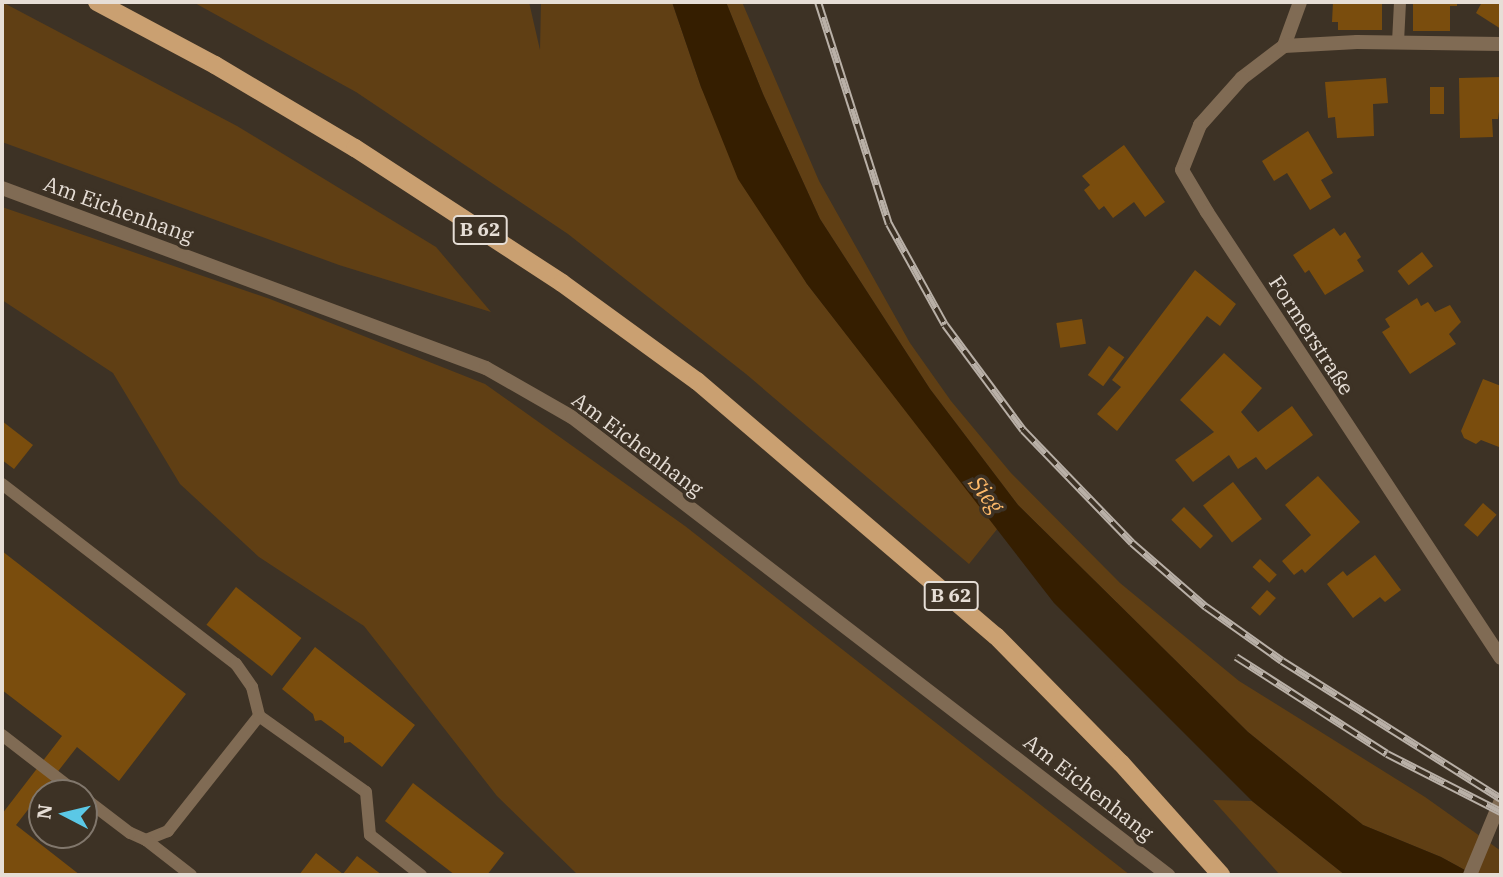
<!DOCTYPE html>
<meta charset="utf-8">
<style>
body{margin:0}
#map{position:relative;width:1503px;height:877px;overflow:hidden;background:#3d3225;font-family:"IBM Plex Serif",serif}
div>[style]{position:absolute}
.green>*{inset:0;background:#603f14}
.water>*{inset:0;background:#351e00}
.building>*{inset:0;background:#7a4d0d;transform-origin:0 0}
.service>*{height:12px;margin:-6px;padding:0 6px;transform-origin:6px;border-radius:6px;background:#806b54}
.minor>*{height:14px;margin:-7px;padding:0 7px;transform-origin:7px;border-radius:7px;background:#806b54}
.primary>*{height:18px;margin:-9px;padding:0 9px;transform-origin:9px;border-radius:9px;background:#caa071}
.rail>*{height:8px;margin-top:-4px;transform-origin:0;background:repeating-linear-gradient(90deg,#3d3225 0 16px,#b9b0a7 0 32px);box-sizing:border-box;border-block:2px solid #b9b0a7}
span{translate:-50% -50%;white-space:nowrap;text-align:center;line-height:1.15;-webkit-text-stroke:7px #3d3225;paint-order:stroke}
.shield-label span{padding:2px 5px;background:#3d3225;border:2px solid;border-radius:5px;-webkit-text-stroke-width:0}
.shield-label{font-size:19px;color:#e6ded6;font-weight:700}
.street-label{font-size:21px;color:#e6ded6}
.water-label{font-size:23px;color:#fdb969;font-style:italic}
.frame{position:absolute;inset:0;border:4px solid #e6ded6;pointer-events:none}
.north{position:absolute;left:28px;top:779px;width:70px;height:70px;box-sizing:border-box;background:#3d3225;border:2px solid #81776c;border-radius:50%;rotate:277deg;font-size:19px;font-weight:700;line-height:28px;text-align:center;color:#e6ded6}
.north::after{content:'';display:block;margin:auto;width:24px;height:32px;background:#5bc8e6;clip-path:polygon(50% 0,100% 100%,50% 72%,0 100%)}
</style>
<div id="map">
<div class="green">
<i style="clip-path:polygon(2px 2px,237px 126px,436px 247px,491px 312px,339px 265px,2px 142px)"></i>
<i style="clip-path:polygon(193px 2px,529px 2px,540px 50px,541px 2px,672px 2px,701px 87px,807px 284px,998px 528px,969px 564px,746px 374px,568px 234px,356px 92px)"></i>
<i style="clip-path:polygon(726px 2px,742px 2px,819px 181px,910px 343px,951px 401px,1011px 473px,1120px 583px,1239px 681px,1425px 797px,1501px 851px,1501px 875px,1474px 875px,1441px 857px,1363px 825px,1248px 732px,1018px 505px,930px 389px,820px 219px,763px 94px)"></i>
<i style="clip-path:polygon(2px 207px,270px 299px,485px 384px,685px 526px,1130px 875px,578px 875px,497px 796px,364px 626px,259px 557px,180px 484px,113px 373px,2px 300px)"></i>
<i style="clip-path:polygon(1213px 800px,1252px 801px,1345px 875px,1280px 875px)"></i>
</div>
<div class="water">
<i style="clip-path:polygon(672px 2px,726px 2px,763px 94px,820px 219px,930px 389px,1018px 505px,1248px 732px,1363px 825px,1441px 857px,1474px 875px,1345px 875px,1252px 801px,1054px 603px,807px 284px,738px 179px,701px 87px)"></i>
</div>
<div class="building">
<i style="clip-path:polygon(1333px 2px,1382px 2px,1382px 30px,1338px 30px,1338px 22px,1332px 22px)"></i>
<i style="clip-path:polygon(1413px 2px,1457px 2px,1457px 6px,1450px 6px,1450px 31px,1413px 31px)"></i>
<i style="clip-path:polygon(1482px 2px,1501px 2px,1501px 29px,1476px 13px)"></i>
<i style="clip-path:polygon(1500px 77px,1501px 97px,1498px 119px,1492px 119px,1493px 137px,1460px 138px,1459px 78px)"></i>
<i style="clip-path:polygon(1386px 78px,1388px 103px,1373px 104px,1374px 136px,1337px 138px,1335px 117px,1328px 118px,1325px 82px)"></i>
<i style="left:1430px;top:87px;width:14px;height:27px"></i>
<i style="clip-path:polygon(1308px 131px,1333px 173px,1321px 180px,1331px 197px,1310px 210px,1287px 173px,1274px 181px,1262px 161px)"></i>
<i style="clip-path:polygon(1124px 145px,1165px 202px,1145px 217px,1134px 202px,1113px 218px,1104px 206px,1099px 210px,1084px 190px,1090px 185px,1082px 176px)"></i>
<i style="clip-path:polygon(1334px 228px,1340px 236px,1345px 232px,1361px 257px,1357px 260px,1364px 271px,1325px 295px,1309px 270px,1305px 273px,1293px 255px)"></i>
<i style="left:1422px;top:252px;width:18px;height:31px;rotate:52deg"></i>
<i style="clip-path:polygon(1195px 270px,1236px 304px,1220px 326px,1207px 316px,1117px 431px,1097px 414px,1121px 387px,1112px 380px)"></i>
<i style="clip-path:polygon(1417px 298px,1421px 306px,1428px 302px,1435px 312px,1450px 305px,1461px 322px,1449px 334px,1456px 344px,1410px 374px,1382px 332px,1390px 327px,1385px 319px)"></i>
<i style="left:1082px;top:319px;width:25px;height:26px;rotate:81deg"></i>
<i style="left:1109px;top:346px;width:19px;height:36px;rotate:36deg"></i>
<i style="clip-path:polygon(1224px 353px,1262px 388px,1241px 412px,1258px 432px,1292px 406px,1313px 435px,1266px 470px,1256px 457px,1238px 469px,1229px 455px,1193px 482px,1175px 460px,1214px 432px,1180px 400px)"></i>
<i style="clip-path:polygon(1483px 379px,1501px 386px,1499px 447px,1481px 440px,1476px 444px,1464px 438px,1461px 431px)"></i>
<i style="clip-path:polygon(2px 421px,33px 445px,14px 469px,2px 460px)"></i>
<i style="clip-path:polygon(1318px 476px,1360px 522px,1305px 573px,1302px 569px,1294px 575px,1282px 561px,1311px 535px,1285px 505px)"></i>
<i style="left:1233px;top:482px;width:47px;height:38px;rotate:52deg"></i>
<i style="left:1483px;top:503px;width:18px;height:29px;rotate:41deg"></i>
<i style="left:1184px;top:507px;width:41px;height:18px;rotate:45deg"></i>
<i style="clip-path:polygon(2px 551px,186px 694px,119px 781px,77px 747px,16px 825px,80px 875px,2px 875px,2px 814px,62px 736px,2px 690px)"></i>
<i style="clip-path:polygon(1375px 555px,1401px 590px,1385px 602px,1380px 597px,1353px 618px,1327px 584px,1343px 571px,1347px 576px)"></i>
<i style="left:1260px;top:559px;width:23px;height:11px;rotate:43deg"></i>
<i style="left:236px;top:587px;width:83px;height:48px;rotate:38deg"></i>
<i style="left:1267px;top:590px;width:12px;height:24px;rotate:42deg"></i>
<i style="clip-path:polygon(315px 647px,415px 725px,382px 767px,350px 742px,344px 743px,344px 737px,321px 720px,315px 721px,313px 714px,282px 689px)"></i>
<i style="clip-path:polygon(413px 783px,504px 853px,487px 875px,455px 875px,385px 821px)"></i>
<i style="clip-path:polygon(316px 853px,343px 874px,357px 856px,382px 875px,299px 875px)"></i>
</div>
<div class="service">
<i style="left:1398px;top:42px;width:40px;rotate:-87.1deg"></i>
<i style="left:2px;top:484px;width:295px;rotate:37.6deg"></i>
<i style="left:236px;top:664px;width:28px;rotate:55deg"></i>
<i style="left:252px;top:687px;width:30px;rotate:76deg"></i>
<i style="left:259px;top:716px;width:147px;rotate:128.4deg"></i>
<i style="left:168px;top:831px;width:24px;rotate:158deg"></i>
<i style="left:146px;top:840px;width:17px;rotate:-156deg"></i>
<i style="left:130px;top:833px;width:58px;rotate:-142.7deg"></i>
<i style="left:259px;top:716px;width:131px;rotate:35.4deg"></i>
<i style="left:366px;top:792px;width:43px;rotate:84.7deg"></i>
<i style="left:370px;top:835px;width:65px;rotate:38.1deg"></i>
<i style="left:2px;top:735px;width:95px;rotate:37.7deg"></i>
<i style="left:146px;top:840px;width:57px;rotate:37.9deg"></i>
</div>
<div class="minor">
<i style="left:1300px;top:2px;width:47px;rotate:110deg"></i>
<i style="left:1284px;top:46px;width:53px;rotate:142.7deg"></i>
<i style="left:1242px;top:78px;width:63px;rotate:131.8deg"></i>
<i style="left:1200px;top:125px;width:48px;rotate:111.8deg"></i>
<i style="left:1182px;top:170px;width:49px;rotate:59.2deg"></i>
<i style="left:1207px;top:212px;width:534px;rotate:56.61deg"></i>
<i style="left:1284px;top:46px;width:73px;rotate:-3.1deg"></i>
<i style="left:1357px;top:42px;width:144px;rotate:0.8deg"></i>
<i style="left:2px;top:188px;width:516px;rotate:20.4deg"></i>
<i style="left:486px;top:368px;width:99px;rotate:29.7deg"></i>
<i style="left:572px;top:417px;width:752px;rotate:37.54deg"></i>
<i style="left:1470px;top:875px;width:81px;rotate:-67.5deg"></i>
</div>
<div class="primary">
<i style="left:97px;top:2px;width:134px;rotate:28.1deg"></i>
<i style="left:215px;top:65px;width:163px;rotate:30.7deg"></i>
<i style="left:355px;top:148px;width:247px;rotate:33.1deg"></i>
<i style="left:562px;top:283px;width:167px;rotate:36deg"></i>
<i style="left:697px;top:381px;width:393px;rotate:40.5deg"></i>
<i style="left:996px;top:636px;width:178px;rotate:45.5deg"></i>
<i style="left:1121px;top:763px;width:150px;rotate:48.2deg"></i>
</div>
<div class="rail">
<i style="left:818px;top:2px;width:233px;rotate:72.3deg"></i>
<i style="left:889px;top:224px;width:115px;rotate:61deg"></i>
<i style="left:945px;top:325px;width:131px;rotate:53.4deg"></i>
<i style="left:1023px;top:430px;width:157px;rotate:46deg"></i>
<i style="left:1132px;top:543px;width:98px;rotate:40.9deg"></i>
<i style="left:1206px;top:607px;width:93px;rotate:35.4deg"></i>
<i style="left:1282px;top:661px;width:259px;rotate:32.2deg"></i>
<i style="left:1236px;top:657px;width:179px;rotate:32.7deg"></i>
<i style="left:1387px;top:754px;width:128px;rotate:27deg"></i>
</div>
<div class="shield-label">
<span style="left:480px;top:230px">B 62</span>
<span style="left:951px;top:596px">B 62</span>
</div>
<div class="street-label">
<span style="left:119px;top:209px;rotate:20deg">Am Eichenhang</span>
<span style="left:1312px;top:335px;rotate:57deg">Formerstraße</span>
<span style="left:638px;top:444px;rotate:37deg">Am Eichenhang</span>
<span style="left:1089px;top:787px;rotate:38deg">Am Eichenhang</span>
</div>
<div class="water-label">
<span style="left:987px;top:494px;rotate:52deg">Sieg</span>
</div>
<div class="frame"></div>
<div class="north">N</div>
</div>
